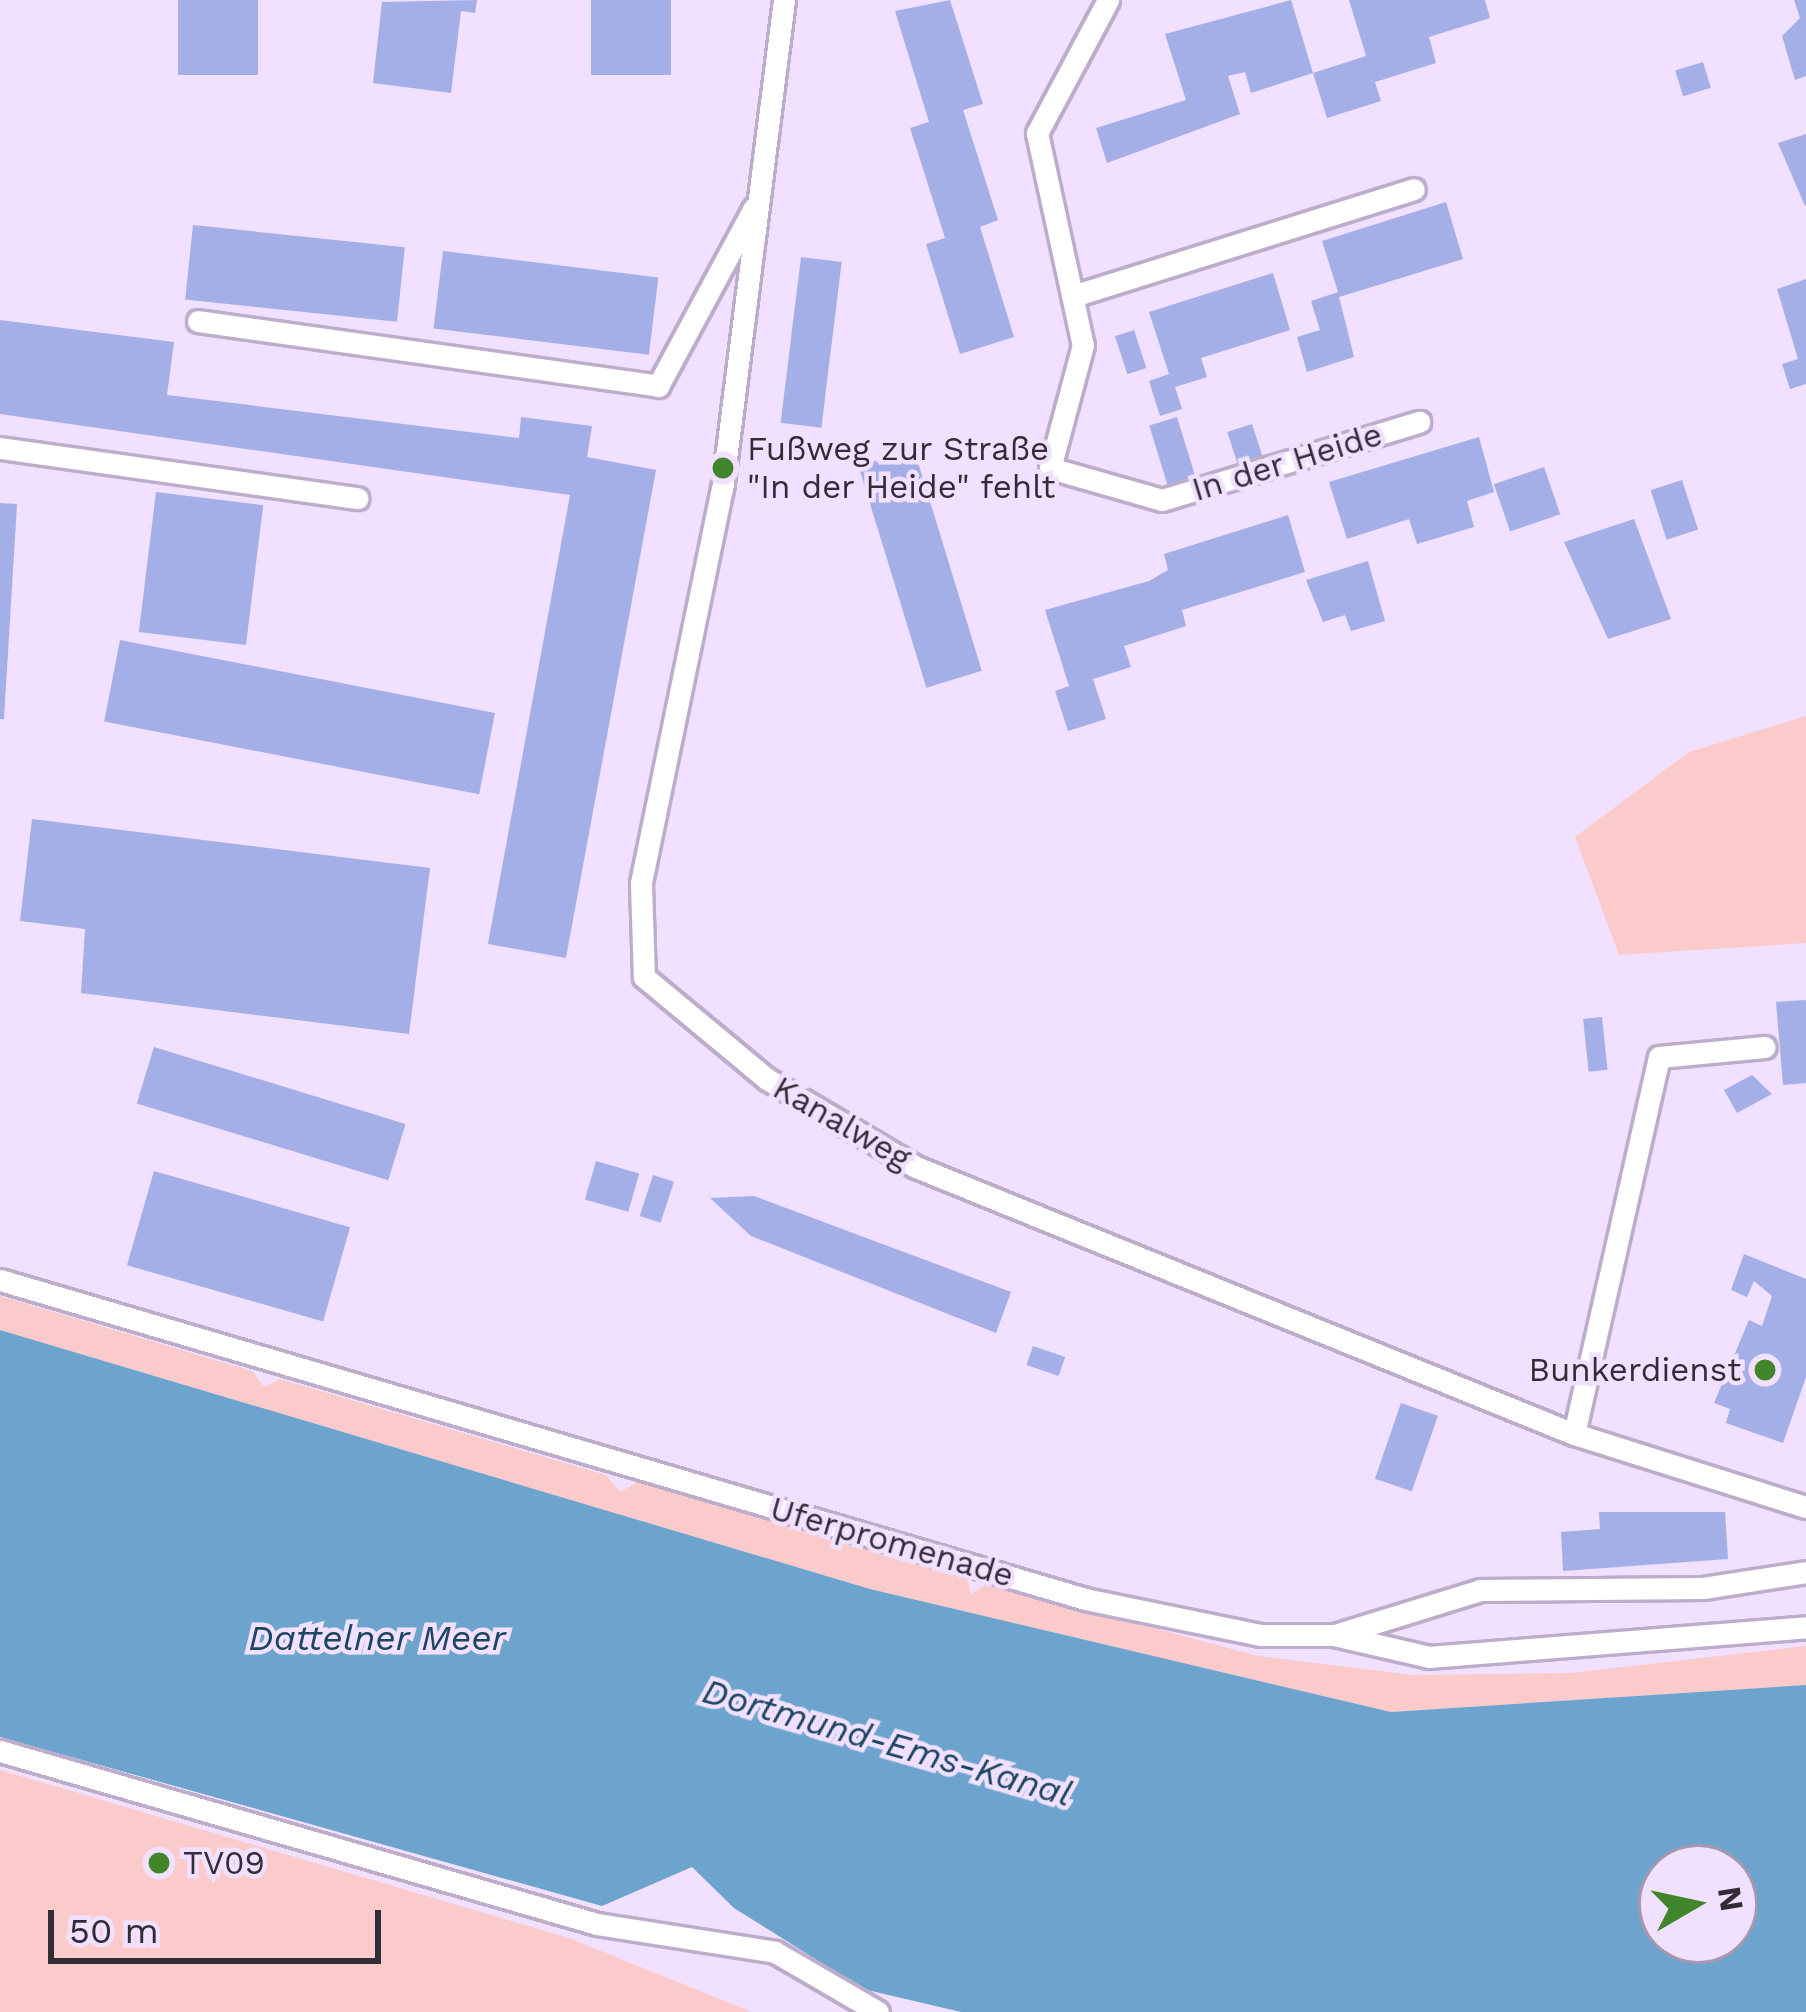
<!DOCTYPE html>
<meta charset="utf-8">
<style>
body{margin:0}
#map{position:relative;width:1806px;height:2012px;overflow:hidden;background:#f1e0ff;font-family:"Work Sans",sans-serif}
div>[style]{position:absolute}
.green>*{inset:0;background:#fbcaca}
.water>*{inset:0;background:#6da4cd}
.building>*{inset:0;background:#a4afe8;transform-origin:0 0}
.roads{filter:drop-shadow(3px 0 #bdadcb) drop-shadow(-3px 0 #bdadcb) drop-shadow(0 3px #bdadcb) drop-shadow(0 -3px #bdadcb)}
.service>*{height:21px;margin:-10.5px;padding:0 10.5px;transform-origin:10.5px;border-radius:10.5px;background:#fff}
.dots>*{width:33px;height:33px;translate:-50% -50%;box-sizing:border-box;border:6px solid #f1e0ff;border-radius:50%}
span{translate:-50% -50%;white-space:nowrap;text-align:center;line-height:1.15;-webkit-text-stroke:9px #f1e0ff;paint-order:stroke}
.poi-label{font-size:33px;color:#322c37}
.left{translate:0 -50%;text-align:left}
.right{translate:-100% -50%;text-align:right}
.street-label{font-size:33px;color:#322c37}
.water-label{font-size:36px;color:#1b4663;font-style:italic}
.north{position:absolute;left:1638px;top:1844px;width:120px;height:120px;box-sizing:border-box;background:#f1e0ff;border:3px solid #a598af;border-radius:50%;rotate:81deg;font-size:33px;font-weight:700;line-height:48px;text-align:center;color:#322c37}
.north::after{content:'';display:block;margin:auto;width:42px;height:54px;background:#41862a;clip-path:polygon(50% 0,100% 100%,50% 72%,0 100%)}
.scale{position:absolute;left:48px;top:1910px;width:333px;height:54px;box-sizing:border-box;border:6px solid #322c37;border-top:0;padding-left:15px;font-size:36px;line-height:42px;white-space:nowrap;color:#322c37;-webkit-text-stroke:9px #f1e0ff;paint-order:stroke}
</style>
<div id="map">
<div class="green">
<i style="clip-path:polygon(1806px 716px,1806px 943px,1619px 955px,1575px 837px,1689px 752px)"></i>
<i style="clip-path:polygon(0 1296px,252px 1371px,264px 1387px,280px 1379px,606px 1475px,620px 1492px,638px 1482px,878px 1548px,967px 1576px,971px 1594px,988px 1584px,1258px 1656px,1413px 1675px,1571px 1673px,1806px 1646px,1806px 1685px,1391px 1712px,870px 1589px,0 1330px)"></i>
<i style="clip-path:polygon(0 1770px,569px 1938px,752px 2012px,0 2012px)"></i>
</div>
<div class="water">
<i style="clip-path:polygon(evenodd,0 1330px,870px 1589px,1391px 1712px,1806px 1685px,1806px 2012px,961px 2012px,863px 1989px,734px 1908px,692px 1867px,602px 1906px,0 1737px,0 1330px,1662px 1868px,1734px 1868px,1734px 1940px,1662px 1940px,1662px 1868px)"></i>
</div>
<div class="building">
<i style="left:178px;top:0;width:80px;height:75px"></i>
<i style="clip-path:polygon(477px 0,475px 13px,461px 11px,451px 93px,373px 83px,382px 2px)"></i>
<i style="left:591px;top:0;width:80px;height:75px"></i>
<i style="clip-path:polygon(950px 0,983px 104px,963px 110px,998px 220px,980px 227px,1014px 337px,960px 354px,926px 244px,945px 238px,910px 128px,929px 122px,895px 11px)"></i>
<i style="clip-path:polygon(1291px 0,1313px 73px,1251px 93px,1245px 72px,1228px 76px,1240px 114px,1107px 163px,1096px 128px,1186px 100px,1165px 34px)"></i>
<i style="clip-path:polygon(1349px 0,1485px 0,1490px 18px,1429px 37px,1436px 63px,1375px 82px,1381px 101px,1327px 118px,1313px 73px,1366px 56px)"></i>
<i style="clip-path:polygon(1794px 0,1806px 0,1806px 76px,1795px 80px,1782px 36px,1800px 18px)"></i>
<i style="left:1703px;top:62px;width:27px;height:29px;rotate:73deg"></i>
<i style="clip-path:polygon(1806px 134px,1806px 205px,1805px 206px,1778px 143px)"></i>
<i style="clip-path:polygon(1446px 202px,1463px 259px,1339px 297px,1354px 357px,1307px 372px,1297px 337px,1320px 330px,1311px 301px,1338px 292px,1322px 241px)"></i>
<i style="left:193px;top:225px;width:213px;height:75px;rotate:6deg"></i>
<i style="left:443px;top:251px;width:217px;height:78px;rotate:7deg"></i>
<i style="left:801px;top:257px;width:41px;height:167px;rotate:7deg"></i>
<i style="clip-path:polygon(1273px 273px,1290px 330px,1201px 358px,1207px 377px,1175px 387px,1182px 409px,1160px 416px,1149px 381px,1169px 374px,1149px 312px)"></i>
<i style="clip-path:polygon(1806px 279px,1806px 384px,1790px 389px,1782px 364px,1798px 359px,1777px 289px)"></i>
<i style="clip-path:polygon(0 320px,174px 342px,167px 395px,519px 438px,521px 417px,592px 426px,587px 457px,656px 470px,566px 958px,488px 944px,570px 495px,0 414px)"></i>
<i style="left:1134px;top:330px;width:40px;height:20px;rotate:72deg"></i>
<i style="left:1177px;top:417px;width:62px;height:29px;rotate:73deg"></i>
<i style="left:1252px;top:424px;width:33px;height:26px;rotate:72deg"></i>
<i style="clip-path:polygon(1479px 437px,1494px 492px,1467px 501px,1474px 527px,1417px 544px,1409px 519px,1347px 539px,1329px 482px)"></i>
<i style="left:914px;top:449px;width:232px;height:58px;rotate:73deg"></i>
<i style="left:1544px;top:467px;width:50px;height:53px;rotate:71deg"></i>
<i style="left:1682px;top:480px;width:52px;height:33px;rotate:72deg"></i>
<i style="left:156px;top:492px;width:108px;height:141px;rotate:7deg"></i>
<i style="clip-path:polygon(0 503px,17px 504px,4px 719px,0 719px)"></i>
<i style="clip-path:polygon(1288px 515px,1305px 572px,1182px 610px,1186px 626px,1124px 646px,1131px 667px,1093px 679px,1106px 719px,1068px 731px,1055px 691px,1069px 686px,1045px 610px,1149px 581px,1168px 570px,1164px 554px)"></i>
<i style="clip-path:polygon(1634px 519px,1671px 619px,1608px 639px,1564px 542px)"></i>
<i style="clip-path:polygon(1368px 561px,1385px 621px,1351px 631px,1345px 615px,1323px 622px,1306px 580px)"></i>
<i style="left:120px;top:640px;width:382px;height:83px;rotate:11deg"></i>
<i style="clip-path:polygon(32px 819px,430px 868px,409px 1034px,81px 993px,85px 929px,20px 921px)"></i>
<i style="clip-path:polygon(1806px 1000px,1806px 1083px,1783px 1085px,1776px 1002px)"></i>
<i style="left:1602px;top:1017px;width:53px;height:19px;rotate:84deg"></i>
<i style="left:154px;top:1047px;width:263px;height:59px;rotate:17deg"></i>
<i style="clip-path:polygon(1752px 1075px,1772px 1094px,1737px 1113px,1724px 1090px)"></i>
<i style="left:596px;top:1161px;width:45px;height:40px;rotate:16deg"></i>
<i style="left:154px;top:1171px;width:204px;height:98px;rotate:16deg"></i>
<i style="left:653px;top:1175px;width:22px;height:43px;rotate:18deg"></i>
<i style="clip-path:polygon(754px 1196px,1011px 1292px,996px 1333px,751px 1236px,710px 1198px)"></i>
<i style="clip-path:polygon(1744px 1254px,1806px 1279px,1806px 1377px,1783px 1443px,1726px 1423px,1730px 1409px,1714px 1403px,1749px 1320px,1762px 1326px,1772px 1296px,1754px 1281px,1747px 1297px,1731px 1290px)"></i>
<i style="left:1033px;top:1346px;width:34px;height:20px;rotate:19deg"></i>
<i style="left:1401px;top:1403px;width:39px;height:80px;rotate:19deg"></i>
<i style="clip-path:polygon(1599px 1512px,1725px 1512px,1728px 1559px,1563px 1571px,1561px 1532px,1600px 1529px)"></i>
</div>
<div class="roads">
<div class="service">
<i style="left:784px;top:0;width:492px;rotate:97.2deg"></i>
<i style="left:722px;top:488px;width:404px;rotate:101.6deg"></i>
<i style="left:641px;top:884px;width:93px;rotate:88.2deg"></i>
<i style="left:644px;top:977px;width:160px;rotate:39.7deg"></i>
<i style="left:767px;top:1079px;width:173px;rotate:30.6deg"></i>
<i style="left:916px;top:1167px;width:710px;rotate:22.09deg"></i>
<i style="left:1574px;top:1434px;width:243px;rotate:17.5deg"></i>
<i style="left:1108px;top:0;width:151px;rotate:118.1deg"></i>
<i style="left:1037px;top:133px;width:217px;rotate:77.8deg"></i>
<i style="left:1083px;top:345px;width:127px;rotate:105deg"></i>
<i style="left:1050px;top:468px;width:116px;rotate:15.9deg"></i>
<i style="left:1162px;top:500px;width:269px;rotate:-16.9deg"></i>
<i style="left:1073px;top:296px;width:357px;rotate:-17.4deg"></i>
<i style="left:198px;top:321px;width:465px;rotate:8deg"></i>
<i style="left:658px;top:386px;width:202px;rotate:-61.7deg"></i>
<i style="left:0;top:448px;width:361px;rotate:8deg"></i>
<i style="left:0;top:1280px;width:1131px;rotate:16.38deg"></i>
<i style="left:1085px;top:1599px;width:179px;rotate:11.6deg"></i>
<i style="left:1260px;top:1635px;width:74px"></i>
<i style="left:1334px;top:1635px;width:98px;rotate:13deg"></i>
<i style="left:1429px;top:1657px;width:378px;rotate:-4.5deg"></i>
<i style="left:1574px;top:1434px;width:386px;rotate:-77.3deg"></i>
<i style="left:1659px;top:1057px;width:106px;rotate:-5.4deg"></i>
<i style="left:1335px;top:1635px;width:152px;rotate:-17.2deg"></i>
<i style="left:1480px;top:1590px;width:223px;rotate:-0.5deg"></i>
<i style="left:1703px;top:1588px;width:104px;rotate:-8.8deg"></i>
<i style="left:0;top:1751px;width:622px;rotate:16.16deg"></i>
<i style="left:597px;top:1924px;width:180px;rotate:8.9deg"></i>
<i style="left:775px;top:1952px;width:119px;rotate:30.2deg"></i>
</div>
</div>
<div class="dots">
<i style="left:723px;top:468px;background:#41862a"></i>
<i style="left:1765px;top:1370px;background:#41862a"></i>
<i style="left:159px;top:1863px;background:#41862a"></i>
</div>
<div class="poi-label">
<span class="left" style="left:747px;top:468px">Fußweg zur Straße<br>"In der Heide" fehlt</span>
<span class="right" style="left:1741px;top:1370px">Bunkerdienst</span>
<span class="left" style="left:183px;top:1863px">TV09</span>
</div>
<div class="street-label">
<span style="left:1287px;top:462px;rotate:-17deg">In der Heide</span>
<span style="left:842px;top:1123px;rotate:30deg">Kanalweg</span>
<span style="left:892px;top:1542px;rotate:16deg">Uferpromenade</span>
</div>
<div class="water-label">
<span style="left:377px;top:1639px">Dattelner Meer</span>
<span style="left:887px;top:1743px;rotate:16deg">Dortmund-Ems-Kanal</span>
</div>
<div class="north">N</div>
<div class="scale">50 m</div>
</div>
